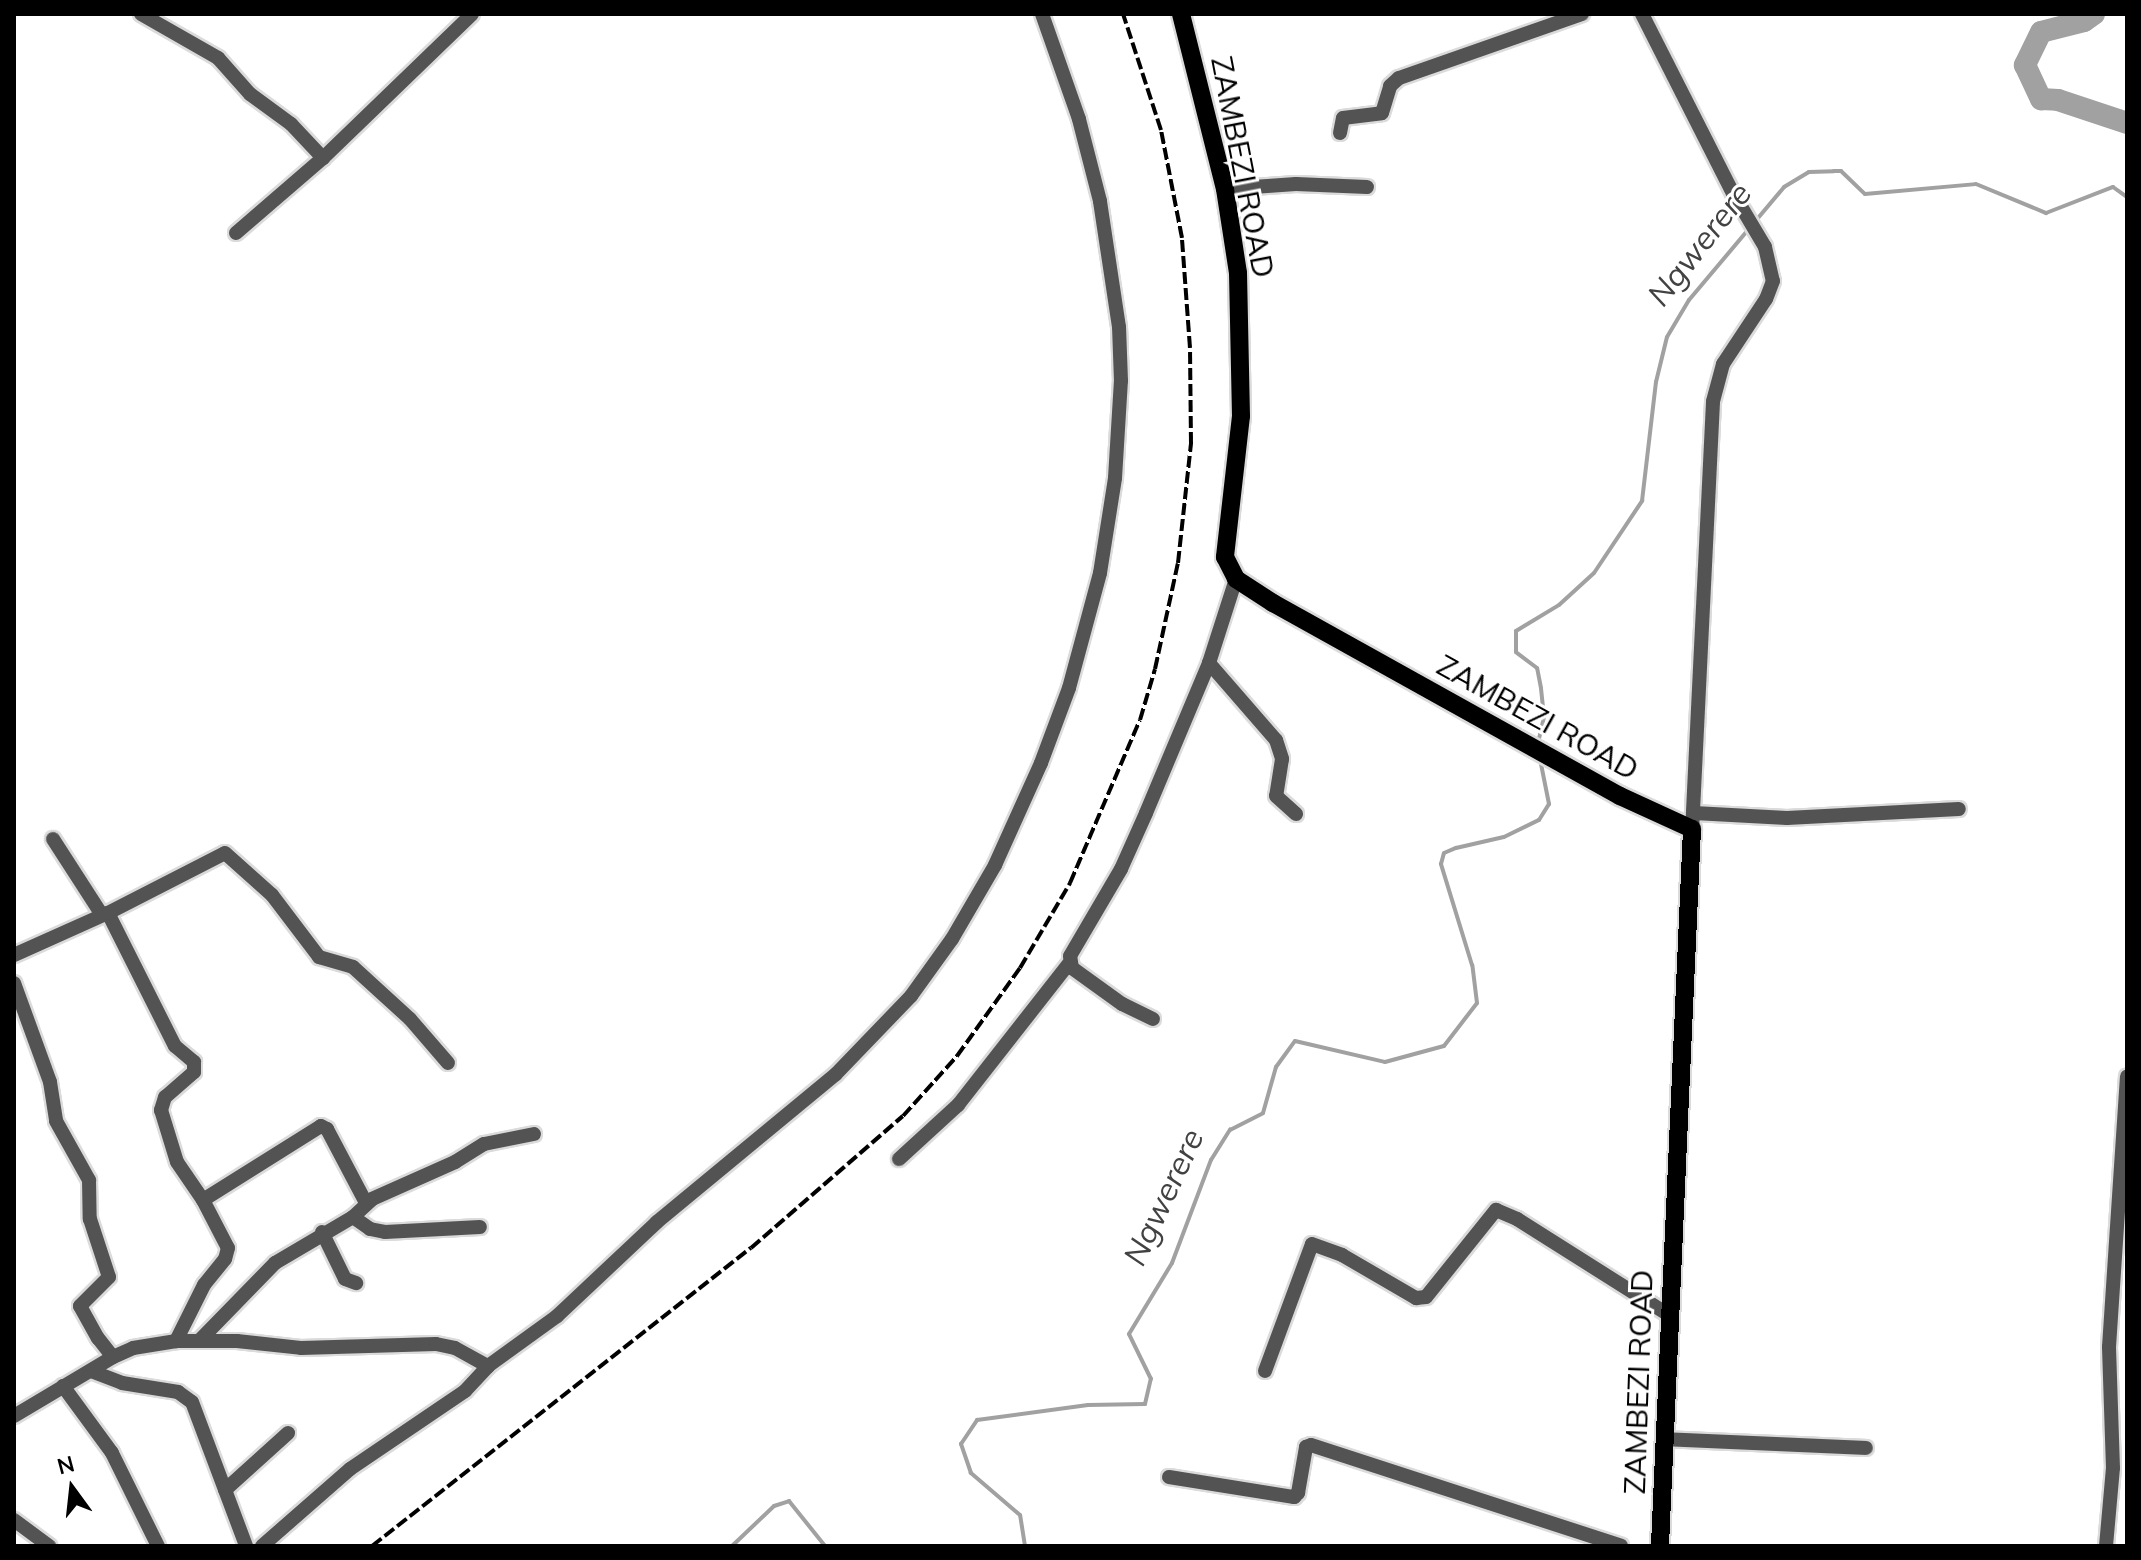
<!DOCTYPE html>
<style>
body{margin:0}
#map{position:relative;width:2141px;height:1560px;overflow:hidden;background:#fff;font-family:Mulish,sans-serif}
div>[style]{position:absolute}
.stream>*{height:4px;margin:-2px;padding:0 2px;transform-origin:2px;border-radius:2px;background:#a1a1a1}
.river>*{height:22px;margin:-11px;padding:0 11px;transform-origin:11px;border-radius:11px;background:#a1a1a1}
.roads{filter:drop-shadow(2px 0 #dbdbdb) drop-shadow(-2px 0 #dbdbdb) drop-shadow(0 2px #dbdbdb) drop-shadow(0 -2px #dbdbdb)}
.minor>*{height:14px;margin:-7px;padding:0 7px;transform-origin:7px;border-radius:7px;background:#535353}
.major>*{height:18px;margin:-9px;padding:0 9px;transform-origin:9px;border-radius:9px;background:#000}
.rail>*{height:4px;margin-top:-2px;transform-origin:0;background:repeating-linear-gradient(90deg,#000 0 12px,transparent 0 16px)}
span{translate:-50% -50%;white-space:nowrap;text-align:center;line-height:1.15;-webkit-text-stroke:6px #fff;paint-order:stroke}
.street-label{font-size:30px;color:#000}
.water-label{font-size:32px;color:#424242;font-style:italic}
.frame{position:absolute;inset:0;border:16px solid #000;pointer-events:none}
.north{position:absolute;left:32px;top:1448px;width:80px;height:80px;-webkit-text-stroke:6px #fff;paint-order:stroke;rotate:345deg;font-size:22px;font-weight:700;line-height:32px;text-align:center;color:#000}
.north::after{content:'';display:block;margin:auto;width:28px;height:36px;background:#000;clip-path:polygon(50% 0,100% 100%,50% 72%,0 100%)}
</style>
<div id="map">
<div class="stream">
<i style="left:1538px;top:743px;width:27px;rotate:-77deg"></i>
<i style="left:1544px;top:717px;width:29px;rotate:-96deg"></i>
<i style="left:1541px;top:688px;width:20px;rotate:-101deg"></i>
<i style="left:1537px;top:668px;width:26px;rotate:-143deg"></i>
<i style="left:1516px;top:652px;width:21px;rotate:-90deg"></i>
<i style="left:1516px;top:631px;width:50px;rotate:-31.2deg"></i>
<i style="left:1559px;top:605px;width:47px;rotate:-42.4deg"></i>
<i style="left:1594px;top:573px;width:87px;rotate:-56.3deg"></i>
<i style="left:1642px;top:501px;width:120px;rotate:-83.3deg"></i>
<i style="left:1656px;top:382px;width:46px;rotate:-76.3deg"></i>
<i style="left:1667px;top:337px;width:43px;rotate:-59.3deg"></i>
<i style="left:1689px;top:300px;width:148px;rotate:-49.9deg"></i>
<i style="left:1784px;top:187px;width:29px;rotate:-31deg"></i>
<i style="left:1809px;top:172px;width:25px;rotate:-2deg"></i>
<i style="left:1834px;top:171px;width:7px"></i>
<i style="left:1841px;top:171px;width:33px;rotate:44deg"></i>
<i style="left:1865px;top:194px;width:111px;rotate:-5.1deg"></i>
<i style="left:1976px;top:184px;width:76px;rotate:22.5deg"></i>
<i style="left:2046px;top:213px;width:72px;rotate:-21.2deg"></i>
<i style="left:2113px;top:187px;width:17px;rotate:36deg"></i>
<i style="left:732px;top:1546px;width:58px;rotate:-43.6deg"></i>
<i style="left:774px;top:1506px;width:16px;rotate:-18deg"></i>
<i style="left:789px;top:1501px;width:58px;rotate:51.3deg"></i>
<i style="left:1025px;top:1546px;width:31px;rotate:-99deg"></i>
<i style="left:1020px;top:1515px;width:65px;rotate:-139.4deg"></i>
<i style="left:971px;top:1473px;width:31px;rotate:-109deg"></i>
<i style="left:961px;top:1444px;width:29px;rotate:-56deg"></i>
<i style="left:977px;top:1420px;width:112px;rotate:-7.7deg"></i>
<i style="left:1088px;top:1405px;width:57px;rotate:-1deg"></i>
<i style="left:1145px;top:1404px;width:26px;rotate:-77deg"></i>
<i style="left:1151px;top:1379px;width:50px;rotate:-116.1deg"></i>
<i style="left:1129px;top:1334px;width:83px;rotate:-58.8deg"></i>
<i style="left:1172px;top:1263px;width:110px;rotate:-69.3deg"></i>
<i style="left:1211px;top:1160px;width:36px;rotate:-58deg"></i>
<i style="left:1230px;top:1130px;width:37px;rotate:-27deg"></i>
<i style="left:1263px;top:1113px;width:48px;rotate:-74.2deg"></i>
<i style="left:1276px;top:1067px;width:32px;rotate:-54deg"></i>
<i style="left:1295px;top:1041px;width:92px;rotate:13.1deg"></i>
<i style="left:1385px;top:1062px;width:61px;rotate:-15.2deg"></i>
<i style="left:1444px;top:1046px;width:54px;rotate:-52.5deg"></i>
<i style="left:1477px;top:1003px;width:38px;rotate:-97deg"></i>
<i style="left:1472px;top:965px;width:106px;rotate:-107.1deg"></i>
<i style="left:1441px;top:864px;width:11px;rotate:-75deg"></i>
<i style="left:1444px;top:853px;width:13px;rotate:-23deg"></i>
<i style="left:1456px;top:848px;width:49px;rotate:-12.9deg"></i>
<i style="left:1504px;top:837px;width:39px;rotate:-26deg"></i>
<i style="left:1539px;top:820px;width:19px;rotate:-58deg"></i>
<i style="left:1549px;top:804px;width:46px;rotate:-101.3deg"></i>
</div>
<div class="river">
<i style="left:2094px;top:14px;width:12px;rotate:145deg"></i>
<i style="left:2084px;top:21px;width:44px;rotate:165.7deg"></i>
<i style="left:2041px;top:32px;width:37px;rotate:116deg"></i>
<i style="left:2025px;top:65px;width:38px;rotate:65deg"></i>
<i style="left:2041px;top:99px;width:17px;rotate:3deg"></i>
<i style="left:2058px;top:100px;width:73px;rotate:18.4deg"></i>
</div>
<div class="roads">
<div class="minor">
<i style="left:141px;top:14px;width:89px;rotate:29.7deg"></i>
<i style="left:218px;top:58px;width:48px;rotate:48.4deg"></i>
<i style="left:250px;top:94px;width:51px;rotate:36.2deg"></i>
<i style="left:291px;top:124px;width:47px;rotate:46.7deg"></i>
<i style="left:1642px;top:14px;width:201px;rotate:63.1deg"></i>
<i style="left:1733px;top:193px;width:63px;rotate:59.3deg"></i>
<i style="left:1765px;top:247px;width:35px;rotate:77deg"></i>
<i style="left:1773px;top:281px;width:19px;rotate:111deg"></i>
<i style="left:1766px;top:299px;width:78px;rotate:123.5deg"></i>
<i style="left:1723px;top:364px;width:39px;rotate:105deg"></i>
<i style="left:1713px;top:402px;width:428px;rotate:92.8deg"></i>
<i style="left:1340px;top:133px;width:15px;rotate:-79deg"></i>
<i style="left:1343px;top:118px;width:39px;rotate:-7deg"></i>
<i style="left:1382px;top:113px;width:28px;rotate:-73deg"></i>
<i style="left:1390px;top:86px;width:12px;rotate:-42deg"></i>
<i style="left:1399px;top:78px;width:194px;rotate:-19.3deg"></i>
<i style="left:1225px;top:189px;width:71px;rotate:-4deg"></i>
<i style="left:1296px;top:184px;width:71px;rotate:2.4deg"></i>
<i style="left:236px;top:233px;width:115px;rotate:-40.8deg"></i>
<i style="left:323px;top:158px;width:207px;rotate:-44deg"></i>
<i style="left:1209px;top:663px;width:102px;rotate:49deg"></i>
<i style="left:1276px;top:740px;width:20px;rotate:72deg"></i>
<i style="left:1282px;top:759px;width:37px;rotate:99deg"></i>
<i style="left:1276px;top:796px;width:27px;rotate:42deg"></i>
<i style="left:1694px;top:813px;width:93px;rotate:3.1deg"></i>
<i style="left:1787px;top:818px;width:172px;rotate:-3deg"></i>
<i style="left:53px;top:839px;width:90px;rotate:57.2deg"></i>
<i style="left:108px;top:913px;width:149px;rotate:63.3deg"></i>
<i style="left:175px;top:1046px;width:25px;rotate:40deg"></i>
<i style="left:194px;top:1062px;width:10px;rotate:90deg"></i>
<i style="left:194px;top:1072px;width:38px;rotate:139deg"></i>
<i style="left:165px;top:1097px;width:14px;rotate:107deg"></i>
<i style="left:161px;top:1110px;width:54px;rotate:72.9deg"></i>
<i style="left:177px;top:1162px;width:46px;rotate:55.6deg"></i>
<i style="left:203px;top:1200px;width:54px;rotate:62.5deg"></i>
<i style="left:228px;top:1248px;width:11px;rotate:105deg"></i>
<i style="left:225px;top:1259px;width:33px;rotate:129deg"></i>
<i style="left:204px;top:1285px;width:63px;rotate:116.6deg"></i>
<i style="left:14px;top:955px;width:103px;rotate:-24.1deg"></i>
<i style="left:108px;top:913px;width:131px;rotate:-27.1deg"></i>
<i style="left:225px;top:853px;width:63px;rotate:41.8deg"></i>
<i style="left:272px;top:895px;width:78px;rotate:52.8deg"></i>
<i style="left:319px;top:957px;width:35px;rotate:16deg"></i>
<i style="left:353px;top:967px;width:77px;rotate:42.4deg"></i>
<i style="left:410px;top:1019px;width:58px;rotate:49.2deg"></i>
<i style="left:14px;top:983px;width:105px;rotate:70deg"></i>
<i style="left:50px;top:1082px;width:39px;rotate:81deg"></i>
<i style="left:56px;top:1121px;width:68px;rotate:60.8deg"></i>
<i style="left:89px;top:1180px;width:39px;rotate:89deg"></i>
<i style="left:90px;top:1219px;width:61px;rotate:71.9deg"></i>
<i style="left:109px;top:1277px;width:41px;rotate:135deg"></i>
<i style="left:80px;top:1306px;width:37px;rotate:61deg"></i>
<i style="left:98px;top:1338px;width:24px;rotate:52deg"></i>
<i style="left:1153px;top:1019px;width:34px;rotate:-154deg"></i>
<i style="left:1122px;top:1004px;width:62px;rotate:-144.2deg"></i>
<i style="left:1072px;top:968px;width:12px;rotate:-99deg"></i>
<i style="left:1070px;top:956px;width:101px;rotate:-59.6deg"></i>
<i style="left:1121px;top:869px;width:61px;rotate:-65.9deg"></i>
<i style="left:1146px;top:813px;width:163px;rotate:-67.2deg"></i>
<i style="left:1209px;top:663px;width:88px;rotate:-72.2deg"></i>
<i style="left:899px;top:1159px;width:80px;rotate:-42.5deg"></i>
<i style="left:958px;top:1105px;width:182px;rotate:-51.9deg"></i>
<i style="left:203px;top:1200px;width:139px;rotate:-32.1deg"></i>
<i style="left:321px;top:1126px;width:7px;rotate:27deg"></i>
<i style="left:327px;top:1129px;width:84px;rotate:62.2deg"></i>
<i style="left:353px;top:1217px;width:21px;rotate:35deg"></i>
<i style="left:370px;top:1229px;width:15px;rotate:11deg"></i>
<i style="left:385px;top:1232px;width:95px;rotate:-3deg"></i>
<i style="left:322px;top:1232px;width:52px;rotate:63.9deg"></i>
<i style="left:345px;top:1279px;width:12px;rotate:20deg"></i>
<i style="left:201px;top:1339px;width:106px;rotate:-45.8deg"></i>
<i style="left:275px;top:1263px;width:91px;rotate:-30.5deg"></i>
<i style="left:353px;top:1217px;width:26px;rotate:-43deg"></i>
<i style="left:372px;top:1199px;width:91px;rotate:-24deg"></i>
<i style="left:455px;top:1162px;width:34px;rotate:-32deg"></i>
<i style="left:484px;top:1144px;width:51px;rotate:-11.3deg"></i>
<i style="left:91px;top:1371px;width:33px;rotate:21deg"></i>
<i style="left:122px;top:1383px;width:57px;rotate:9.1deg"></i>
<i style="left:178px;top:1392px;width:17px;rotate:36deg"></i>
<i style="left:192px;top:1402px;width:154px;rotate:69.4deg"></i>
<i style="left:1265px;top:1371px;width:135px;rotate:-69.7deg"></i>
<i style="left:1312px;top:1244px;width:32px;rotate:20deg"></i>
<i style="left:1342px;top:1255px;width:86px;rotate:30.2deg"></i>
<i style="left:1416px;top:1298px;width:10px;rotate:-6deg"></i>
<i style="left:1426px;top:1297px;width:112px;rotate:-51.2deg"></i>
<i style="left:1496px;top:1210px;width:23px;rotate:23deg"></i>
<i style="left:1517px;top:1219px;width:180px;rotate:32.3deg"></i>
<i style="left:63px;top:1386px;width:83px;rotate:53.8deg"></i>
<i style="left:112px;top:1453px;width:104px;rotate:63.7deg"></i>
<i style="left:14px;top:1416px;width:115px;rotate:-30.8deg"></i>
<i style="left:113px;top:1357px;width:22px;rotate:-24deg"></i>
<i style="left:133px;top:1348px;width:44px;rotate:-9.2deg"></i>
<i style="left:176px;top:1341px;width:61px"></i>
<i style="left:237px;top:1341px;width:64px;rotate:6.2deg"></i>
<i style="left:301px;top:1348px;width:135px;rotate:-1.7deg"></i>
<i style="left:436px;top:1344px;width:19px;rotate:12deg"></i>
<i style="left:455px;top:1348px;width:38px;rotate:29deg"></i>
<i style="left:1663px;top:1439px;width:203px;rotate:2.5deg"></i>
<i style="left:1169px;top:1477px;width:127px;rotate:9.1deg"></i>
<i style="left:1294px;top:1497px;width:6px;rotate:-45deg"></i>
<i style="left:1298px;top:1493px;width:47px;rotate:-80.1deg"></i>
<i style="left:1306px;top:1447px;width:5px;rotate:-22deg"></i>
<i style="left:1311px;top:1445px;width:326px;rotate:18deg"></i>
<i style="left:225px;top:1490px;width:85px;rotate:-42.1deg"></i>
<i style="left:14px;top:1520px;width:44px;rotate:36.6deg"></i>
<i style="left:262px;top:1546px;width:117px;rotate:-41.2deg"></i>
<i style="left:350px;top:1469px;width:139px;rotate:-34.1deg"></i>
<i style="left:465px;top:1391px;width:34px;rotate:-47deg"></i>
<i style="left:488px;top:1366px;width:85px;rotate:-35.9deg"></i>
<i style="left:557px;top:1316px;width:137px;rotate:-43.2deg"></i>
<i style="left:657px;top:1222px;width:231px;rotate:-39.6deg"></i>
<i style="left:835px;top:1075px;width:110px;rotate:-46.1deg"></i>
<i style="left:911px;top:996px;width:70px;rotate:-54.3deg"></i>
<i style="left:952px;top:939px;width:86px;rotate:-59.8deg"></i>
<i style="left:995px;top:865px;width:112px;rotate:-65.7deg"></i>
<i style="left:1041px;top:763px;width:80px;rotate:-69.5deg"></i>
<i style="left:1069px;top:688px;width:119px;rotate:-74.9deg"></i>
<i style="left:1100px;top:573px;width:96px;rotate:-81deg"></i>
<i style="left:1115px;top:478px;width:97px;rotate:-86.5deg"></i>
<i style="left:1121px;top:381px;width:54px;rotate:-92.1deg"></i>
<i style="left:1119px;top:327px;width:127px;rotate:-98.6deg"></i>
<i style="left:1100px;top:201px;width:85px;rotate:-104.4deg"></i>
<i style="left:1079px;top:119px;width:111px;rotate:-109.4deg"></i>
<i style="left:2106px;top:1546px;width:78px;rotate:-84.9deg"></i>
<i style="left:2113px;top:1468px;width:121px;rotate:-91.9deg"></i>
<i style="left:2109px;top:1347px;width:271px;rotate:-86.2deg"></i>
</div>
<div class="major">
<i style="left:1181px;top:14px;width:180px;rotate:75.9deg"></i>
<i style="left:1225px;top:189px;width:85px;rotate:81.2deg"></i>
<i style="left:1238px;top:273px;width:143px;rotate:88.8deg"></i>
<i style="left:1241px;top:416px;width:142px;rotate:96.5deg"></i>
<i style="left:1225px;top:557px;width:25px;rotate:63deg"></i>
<i style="left:1236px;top:579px;width:44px;rotate:33deg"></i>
<i style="left:1273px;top:603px;width:397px;rotate:29.1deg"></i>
<i style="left:1620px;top:796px;width:79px;rotate:24.6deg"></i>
<i style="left:1692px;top:829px;width:718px;rotate:92.56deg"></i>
</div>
</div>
<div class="rail">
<i style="left:372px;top:1546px;width:482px;rotate:-38.2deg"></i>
<i style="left:751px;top:1248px;width:201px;rotate:-41deg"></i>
<i style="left:903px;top:1116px;width:81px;rotate:-48deg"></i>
<i style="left:957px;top:1056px;width:108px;rotate:-54.4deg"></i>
<i style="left:1020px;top:968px;width:99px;rotate:-59.5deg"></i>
<i style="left:1070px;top:883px;width:177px;rotate:-66.8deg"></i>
<i style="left:1140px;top:720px;width:53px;rotate:-73.6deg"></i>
<i style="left:1155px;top:669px;width:108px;rotate:-77.8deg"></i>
<i style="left:1178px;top:563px;width:120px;rotate:-83.8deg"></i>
<i style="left:1191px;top:444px;width:96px;rotate:-90.6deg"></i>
<i style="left:1190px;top:348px;width:110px;rotate:-94.2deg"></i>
<i style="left:1182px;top:238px;width:110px;rotate:-101deg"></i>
<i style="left:1161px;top:130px;width:122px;rotate:-108.1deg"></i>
</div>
<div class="street-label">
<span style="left:1243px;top:167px;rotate:79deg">ZAMBEZI ROAD</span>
<span style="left:1538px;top:717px;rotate:29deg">ZAMBEZI ROAD</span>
<span style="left:1638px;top:1382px;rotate:-88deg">ZAMBEZI ROAD</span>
</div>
<div class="water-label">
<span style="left:1699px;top:244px;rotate:-52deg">Ngwerere</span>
<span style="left:1163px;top:1197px;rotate:-65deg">Ngwerere</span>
</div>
<div class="frame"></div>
<div class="north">N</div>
</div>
